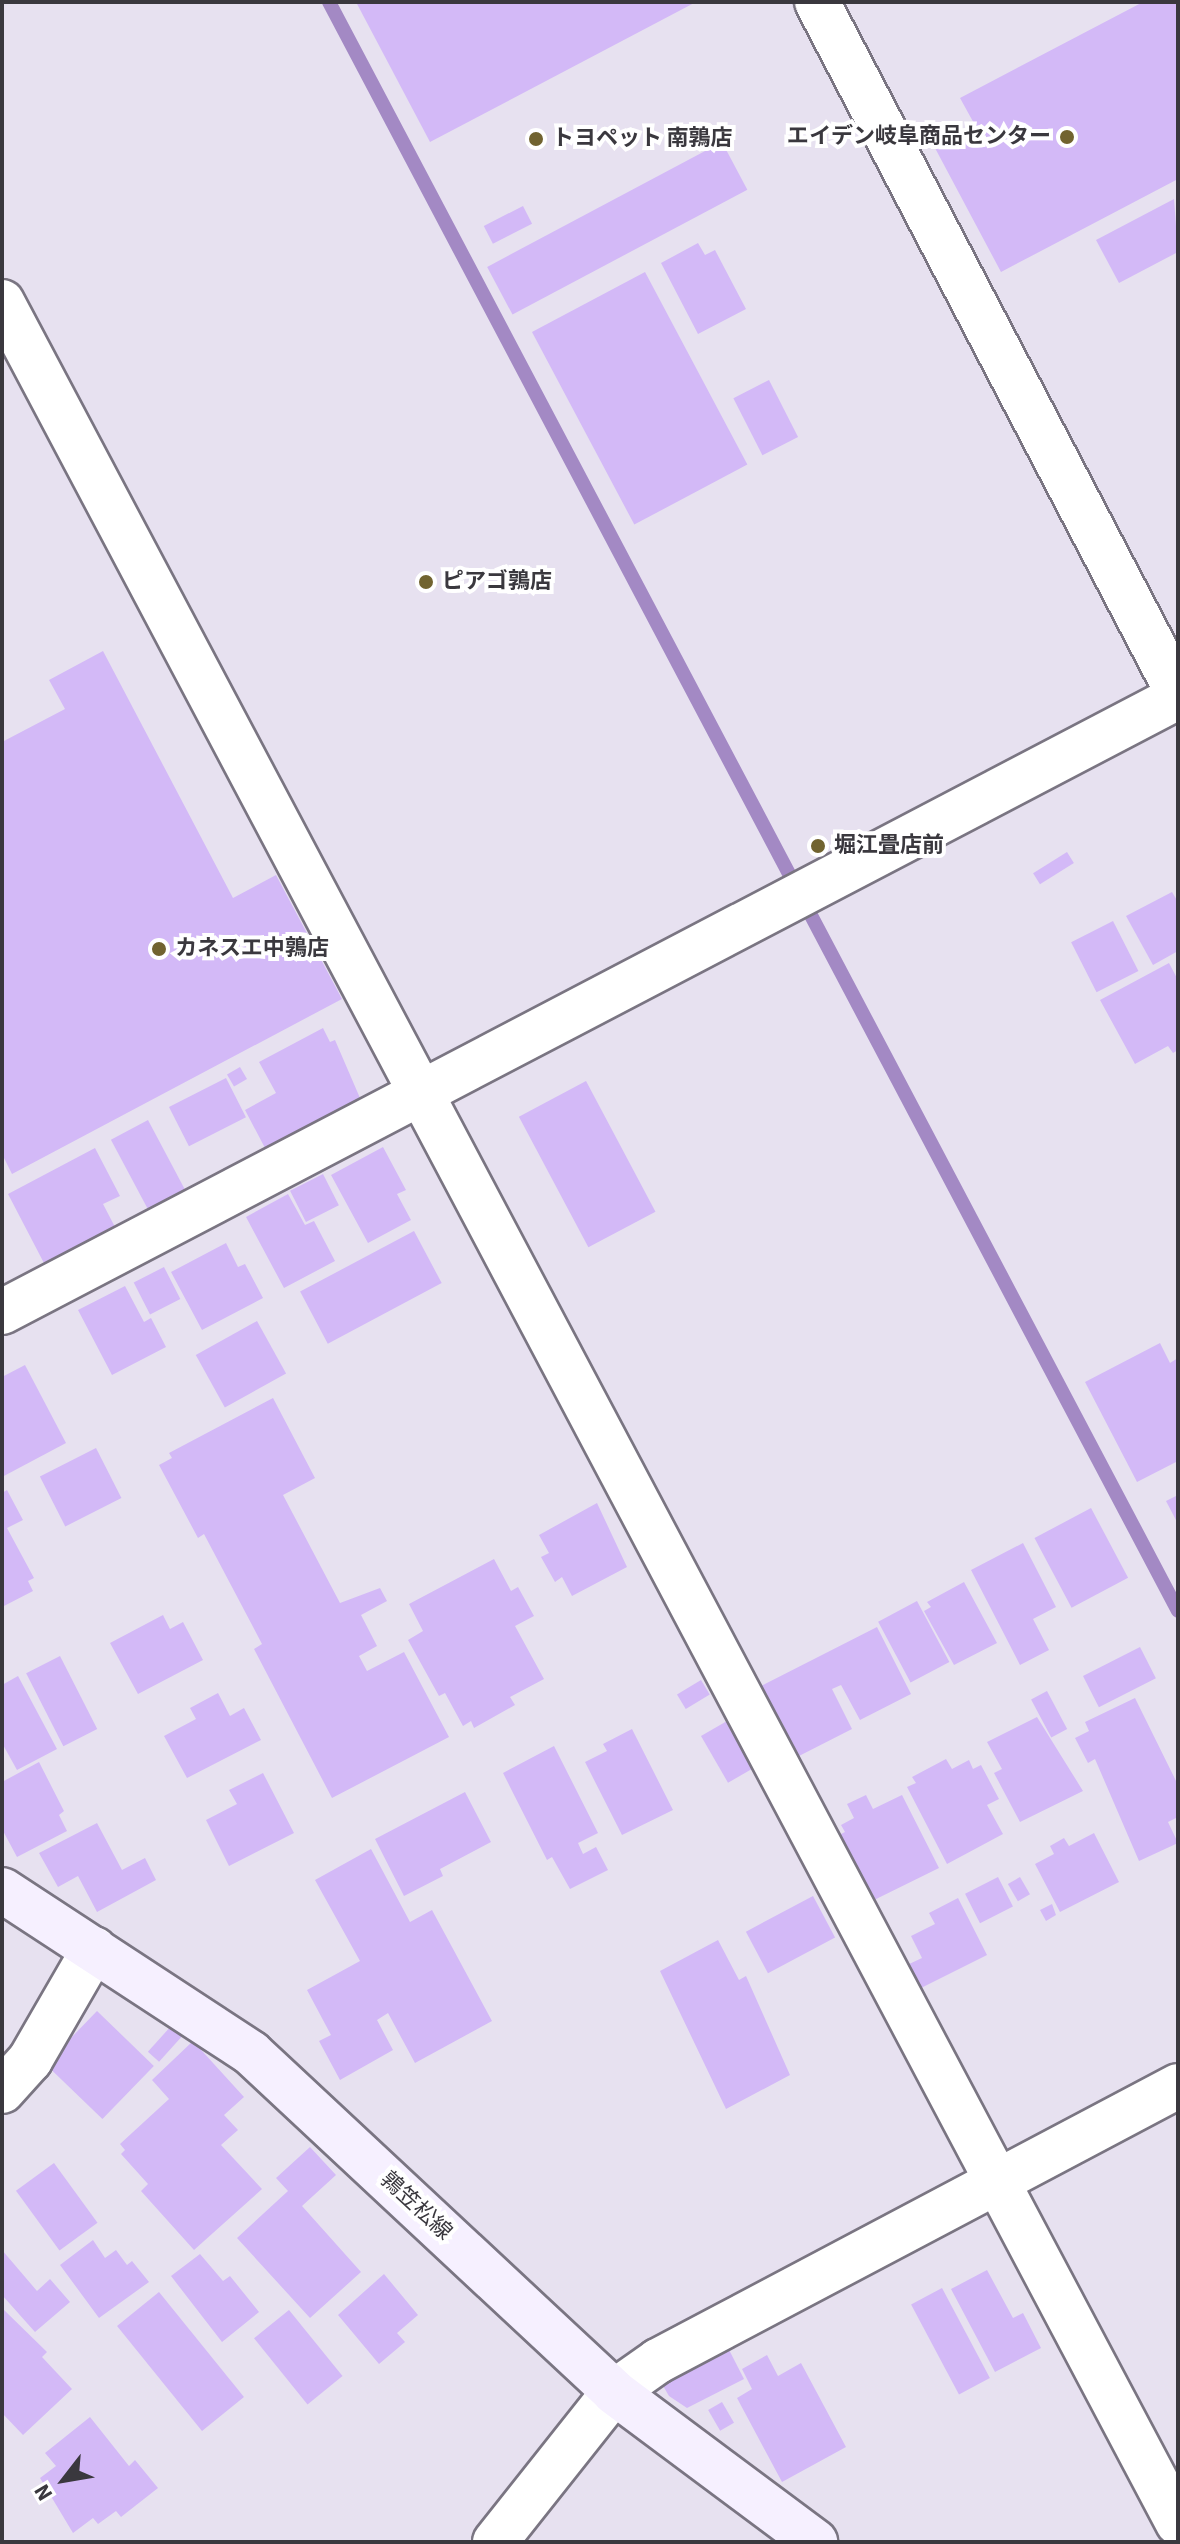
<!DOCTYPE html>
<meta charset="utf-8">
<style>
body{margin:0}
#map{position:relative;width:1180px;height:2544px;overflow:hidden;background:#e7e1f0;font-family:"Source Sans 3","Noto Sans JP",sans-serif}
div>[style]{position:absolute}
.stream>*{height:14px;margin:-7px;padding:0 7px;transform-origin:7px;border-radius:7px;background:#a389c4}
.building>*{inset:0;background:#d3b9f7;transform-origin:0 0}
.roads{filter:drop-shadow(2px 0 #7a7582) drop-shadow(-2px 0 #7a7582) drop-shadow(0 2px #7a7582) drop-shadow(0 -2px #7a7582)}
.street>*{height:44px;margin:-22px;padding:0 22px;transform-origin:22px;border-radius:22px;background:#fff}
.secondary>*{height:44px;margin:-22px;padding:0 22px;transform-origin:22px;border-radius:22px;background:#f6f0ff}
.dots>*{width:22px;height:22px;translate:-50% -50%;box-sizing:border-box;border:4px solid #fff;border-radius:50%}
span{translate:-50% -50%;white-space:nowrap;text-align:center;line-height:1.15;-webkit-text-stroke:8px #fff;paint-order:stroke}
.poi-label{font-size:22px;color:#3a383e;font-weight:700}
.right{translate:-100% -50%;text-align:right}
.left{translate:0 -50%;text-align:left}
.street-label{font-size:22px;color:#3a383e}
.frame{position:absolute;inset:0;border:4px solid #3a383e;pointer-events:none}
.north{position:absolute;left:24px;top:2440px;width:80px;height:80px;-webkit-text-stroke:6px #fff;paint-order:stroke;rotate:239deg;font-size:22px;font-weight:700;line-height:32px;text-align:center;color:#3a383e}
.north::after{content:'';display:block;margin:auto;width:28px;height:36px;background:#3a383e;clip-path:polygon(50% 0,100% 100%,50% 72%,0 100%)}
</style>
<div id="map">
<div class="stream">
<i style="left:329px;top:2px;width:1819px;rotate:62.18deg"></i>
</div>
<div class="building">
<i style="clip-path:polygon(356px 2px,696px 2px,430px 142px)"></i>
<i style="clip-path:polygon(1143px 2px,1178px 2px,1178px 179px,1001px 272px,935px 148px,976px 127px,960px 98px)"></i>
<i style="left:722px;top:142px;width:54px;height:266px;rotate:62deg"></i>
<i style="clip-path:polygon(1174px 199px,1178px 252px,1119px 283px,1096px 240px)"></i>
<i style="left:523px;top:206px;width:20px;height:44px;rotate:63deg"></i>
<i style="clip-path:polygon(698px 243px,705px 255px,715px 250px,746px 309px,698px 334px,661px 263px)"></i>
<i style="left:645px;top:272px;width:218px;height:128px;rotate:62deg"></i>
<i style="left:769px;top:380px;width:64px;height:40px;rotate:63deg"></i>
<i style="clip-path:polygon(103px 651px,233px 898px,276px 875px,342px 999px,12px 1174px,2px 1154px,2px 742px,65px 709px,49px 680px)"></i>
<i style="left:1067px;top:852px;width:13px;height:40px;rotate:58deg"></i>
<i style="clip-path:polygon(1172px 892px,1178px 902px,1178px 951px,1153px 965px,1126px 916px)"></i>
<i style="left:1113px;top:921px;width:56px;height:47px;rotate:63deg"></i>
<i style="clip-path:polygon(1169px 963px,1178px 980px,1178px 1050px,1173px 1053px,1168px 1046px,1135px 1064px,1100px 1000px)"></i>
<i style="clip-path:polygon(323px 1028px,330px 1042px,335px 1040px,360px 1098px,265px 1148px,245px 1110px,276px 1093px,259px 1062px)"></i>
<i style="left:240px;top:1067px;width:14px;height:15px;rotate:60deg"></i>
<i style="left:226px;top:1078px;width:44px;height:64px;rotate:63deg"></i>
<i style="left:586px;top:1081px;width:148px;height:76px;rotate:62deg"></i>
<i style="left:148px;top:1120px;width:80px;height:42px;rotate:62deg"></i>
<i style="clip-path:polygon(383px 1147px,406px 1190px,397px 1194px,411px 1220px,368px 1243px,331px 1175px)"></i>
<i style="clip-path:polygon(95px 1148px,120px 1196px,103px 1204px,115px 1227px,45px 1265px,8px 1194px)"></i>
<i style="left:323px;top:1174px;width:35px;height:37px;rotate:63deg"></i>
<i style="clip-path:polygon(288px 1194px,305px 1225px,314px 1221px,335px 1261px,284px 1288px,246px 1217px)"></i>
<i style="left:414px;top:1231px;width:59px;height:129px;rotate:62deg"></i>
<i style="clip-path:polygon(226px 1243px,238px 1267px,245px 1264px,263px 1298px,202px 1330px,171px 1272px)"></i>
<i style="left:164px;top:1267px;width:36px;height:34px;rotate:63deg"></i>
<i style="clip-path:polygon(125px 1286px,144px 1322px,151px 1318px,166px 1347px,112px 1375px,78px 1310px)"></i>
<i style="left:257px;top:1321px;width:60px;height:70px;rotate:61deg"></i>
<i style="clip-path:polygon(1160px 1343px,1170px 1363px,1178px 1358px,1178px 1461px,1137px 1482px,1085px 1382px)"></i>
<i style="clip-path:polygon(25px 1365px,66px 1443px,2px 1477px,2px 1377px)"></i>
<i style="clip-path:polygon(273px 1398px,315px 1478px,283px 1495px,340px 1603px,380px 1588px,387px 1601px,361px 1615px,377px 1646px,359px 1656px,367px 1671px,404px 1652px,449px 1737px,332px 1798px,254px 1649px,262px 1644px,204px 1534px,198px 1538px,159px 1465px,172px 1458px,169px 1453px)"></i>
<i style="left:96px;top:1448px;width:56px;height:63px;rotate:63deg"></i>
<i style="clip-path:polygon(7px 1490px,23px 1520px,7px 1528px,34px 1578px,28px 1581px,33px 1591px,2px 1607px,2px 1493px)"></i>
<i style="clip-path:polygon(1178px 1495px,1178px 1524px,1166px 1501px)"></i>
<i style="clip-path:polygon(597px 1503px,627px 1567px,572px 1596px,562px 1577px,555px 1582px,541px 1557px,549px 1553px,539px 1535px)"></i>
<i style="left:1091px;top:1508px;width:79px;height:64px;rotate:62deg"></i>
<i style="clip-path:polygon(1023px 1543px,1056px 1607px,1033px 1619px,1049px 1650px,1020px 1665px,971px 1570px)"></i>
<i style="clip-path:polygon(494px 1559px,511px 1591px,518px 1587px,534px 1616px,515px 1626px,544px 1679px,510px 1697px,515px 1705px,474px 1728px,471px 1721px,463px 1726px,445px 1693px,439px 1696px,408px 1640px,423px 1631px,409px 1604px)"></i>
<i style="clip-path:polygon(964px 1582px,997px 1643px,954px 1665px,924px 1611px,931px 1607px,927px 1602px)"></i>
<i style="left:917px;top:1601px;width:69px;height:44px;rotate:62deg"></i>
<i style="clip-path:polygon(163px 1615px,170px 1629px,183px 1622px,203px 1660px,138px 1694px,110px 1643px)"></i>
<i style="clip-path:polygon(877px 1627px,911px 1694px,860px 1720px,841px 1685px,832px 1689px,852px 1729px,797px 1757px,761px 1686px)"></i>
<i style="left:1140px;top:1647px;width:35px;height:64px;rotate:63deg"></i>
<i style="left:60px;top:1656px;width:82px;height:38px;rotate:63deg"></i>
<i style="clip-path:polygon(18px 1676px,57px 1749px,17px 1770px,2px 1743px,2px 1685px)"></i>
<i style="left:701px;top:1680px;width:17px;height:28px;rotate:59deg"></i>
<i style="left:1047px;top:1691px;width:43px;height:18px;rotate:62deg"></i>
<i style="clip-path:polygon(218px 1693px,230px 1716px,244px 1708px,261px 1740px,187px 1778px,164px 1736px,196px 1719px,190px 1708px)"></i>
<i style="clip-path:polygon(1135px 1698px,1178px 1785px,1178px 1817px,1168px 1822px,1178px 1843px,1139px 1861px,1095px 1759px,1088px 1763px,1075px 1738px,1089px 1731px,1085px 1722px)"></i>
<i style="clip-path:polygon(1037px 1717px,1083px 1791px,1020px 1822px,994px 1773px,1002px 1769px,987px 1742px)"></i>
<i style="left:727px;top:1721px;width:54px;height:30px;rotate:60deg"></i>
<i style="clip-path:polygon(632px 1729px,673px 1810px,622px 1835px,585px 1762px,607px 1751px,603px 1744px)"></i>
<i style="clip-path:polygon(554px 1746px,598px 1833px,578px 1843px,583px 1854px,596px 1847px,608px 1870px,570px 1889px,552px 1857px,547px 1860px,503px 1773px)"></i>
<i style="clip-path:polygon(946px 1759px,952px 1769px,969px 1760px,973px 1769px,981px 1765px,999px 1799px,987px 1805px,1003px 1834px,947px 1864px,907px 1787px,916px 1783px,912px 1777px)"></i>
<i style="clip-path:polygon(39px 1762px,64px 1811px,59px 1815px,67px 1831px,17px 1857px,2px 1829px,2px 1782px)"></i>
<i style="clip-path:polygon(263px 1773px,294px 1833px,229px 1866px,206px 1820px,237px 1804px,229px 1790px)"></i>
<i style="clip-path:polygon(465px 1792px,491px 1842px,440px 1869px,443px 1876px,404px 1896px,375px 1839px)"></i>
<i style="clip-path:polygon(866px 1795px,873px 1809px,902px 1795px,939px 1868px,868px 1903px,835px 1837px,845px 1832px,841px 1825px,854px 1818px,847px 1804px)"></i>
<i style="clip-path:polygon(97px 1823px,122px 1870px,145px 1858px,156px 1880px,97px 1912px,78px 1876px,58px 1887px,39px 1853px)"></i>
<i style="clip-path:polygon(1094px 1833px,1119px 1882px,1060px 1912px,1035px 1864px,1054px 1854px,1050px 1846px,1064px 1838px,1069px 1846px)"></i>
<i style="clip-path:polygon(371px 1849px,410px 1922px,432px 1910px,492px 2021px,415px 2063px,388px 2013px,377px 2020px,393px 2050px,340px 2080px,319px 2041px,331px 2035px,307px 1990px,360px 1961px,315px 1880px)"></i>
<i style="left:998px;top:1877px;width:33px;height:37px;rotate:63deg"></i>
<i style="left:1020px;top:1877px;width:20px;height:14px;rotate:60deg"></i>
<i style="left:813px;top:1896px;width:47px;height:76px;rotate:62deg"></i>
<i style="clip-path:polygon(958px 1898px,987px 1955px,919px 1989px,907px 1965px,922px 1958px,911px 1936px,935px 1924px,929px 1913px)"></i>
<i style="clip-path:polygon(1052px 1904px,1056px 1915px,1046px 1921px,1040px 1910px)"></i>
<i style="clip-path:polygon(718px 1940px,739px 1980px,746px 1976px,790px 2075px,726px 2109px,660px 1971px)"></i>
<i style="left:97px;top:2011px;width:79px;height:74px;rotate:44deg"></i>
<i style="left:172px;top:2025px;width:15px;height:36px;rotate:42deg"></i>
<i style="clip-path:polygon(193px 2041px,244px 2097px,224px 2115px,238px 2130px,221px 2145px,262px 2189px,194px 2250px,141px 2191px,148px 2184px,121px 2154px,125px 2150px,120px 2144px,169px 2099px,152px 2080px)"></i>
<i style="clip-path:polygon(310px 2147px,336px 2175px,302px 2206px,361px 2272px,310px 2318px,237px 2238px,288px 2191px,276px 2178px)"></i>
<i style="left:54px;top:2163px;width:74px;height:47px;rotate:54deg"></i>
<i style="clip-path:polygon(93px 2240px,105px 2258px,116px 2250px,127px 2265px,132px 2261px,149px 2282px,99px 2318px,60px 2265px)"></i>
<i style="clip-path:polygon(2px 2250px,37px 2291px,50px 2279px,70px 2302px,35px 2332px,2px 2295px)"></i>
<i style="clip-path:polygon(200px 2254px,223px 2281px,230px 2276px,259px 2312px,222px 2342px,171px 2276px)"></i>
<i style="clip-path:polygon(987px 2270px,1013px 2318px,1023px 2313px,1041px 2348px,995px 2372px,951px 2289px)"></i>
<i style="clip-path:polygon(384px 2274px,418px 2315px,397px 2333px,405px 2342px,379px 2364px,338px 2315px)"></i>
<i style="left:942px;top:2288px;width:102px;height:35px;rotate:62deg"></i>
<i style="left:159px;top:2292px;width:135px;height:54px;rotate:51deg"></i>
<i style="clip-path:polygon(2px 2308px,47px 2352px,42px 2357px,72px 2389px,23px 2435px,2px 2413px)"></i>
<i style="left:289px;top:2310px;width:85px;height:45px;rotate:51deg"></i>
<i style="clip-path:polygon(725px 2342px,744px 2379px,687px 2408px,669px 2396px,659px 2379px)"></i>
<i style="clip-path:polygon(767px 2355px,778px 2376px,801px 2363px,846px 2447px,782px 2482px,737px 2398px,752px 2389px,742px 2369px)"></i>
<i style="left:722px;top:2402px;width:24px;height:16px;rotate:60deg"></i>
<i style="clip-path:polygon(90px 2417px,129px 2466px,135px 2460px,158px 2488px,121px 2517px,116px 2511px,98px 2524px,93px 2518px,73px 2533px,40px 2478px,56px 2466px,45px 2453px)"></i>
</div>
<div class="roads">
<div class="street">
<i style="left:817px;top:2px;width:780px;rotate:62.42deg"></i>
<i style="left:2px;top:302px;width:2513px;rotate:62.1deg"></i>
<i style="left:2px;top:1312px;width:1327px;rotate:-27.61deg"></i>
<i style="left:2px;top:2091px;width:42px;rotate:-47.9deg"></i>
<i style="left:30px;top:2060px;width:128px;rotate:-60deg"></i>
<i style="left:495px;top:2542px;width:191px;rotate:-51.6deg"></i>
<i style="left:614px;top:2392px;width:54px;rotate:-35.2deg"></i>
<i style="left:658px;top:2361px;width:588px;rotate:-27.87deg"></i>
</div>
<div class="secondary">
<i style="left:2px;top:1890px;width:298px;rotate:33.2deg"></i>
<i style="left:251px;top:2053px;width:497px;rotate:43deg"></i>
<i style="left:614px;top:2392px;width:251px;rotate:36.7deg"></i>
</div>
</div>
<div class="dots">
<i style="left:1067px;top:137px;background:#716330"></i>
<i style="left:536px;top:139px;background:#716330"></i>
<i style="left:426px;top:582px;background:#716330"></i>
<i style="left:818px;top:846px;background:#716330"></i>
<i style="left:159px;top:949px;background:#716330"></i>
</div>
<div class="poi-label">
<span class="right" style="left:1051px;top:137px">エイデン岐阜商品センター</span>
<span class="left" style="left:552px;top:139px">トヨペット 南鶉店</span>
<span class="left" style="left:442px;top:582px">ピアゴ鶉店</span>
<span class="left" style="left:834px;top:846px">堀江畳店前</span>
<span class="left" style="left:175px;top:949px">カネスエ中鶉店</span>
</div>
<div class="street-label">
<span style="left:416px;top:2206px;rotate:43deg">鶉笠松線</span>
</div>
<div class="frame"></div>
<div class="north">N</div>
</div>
